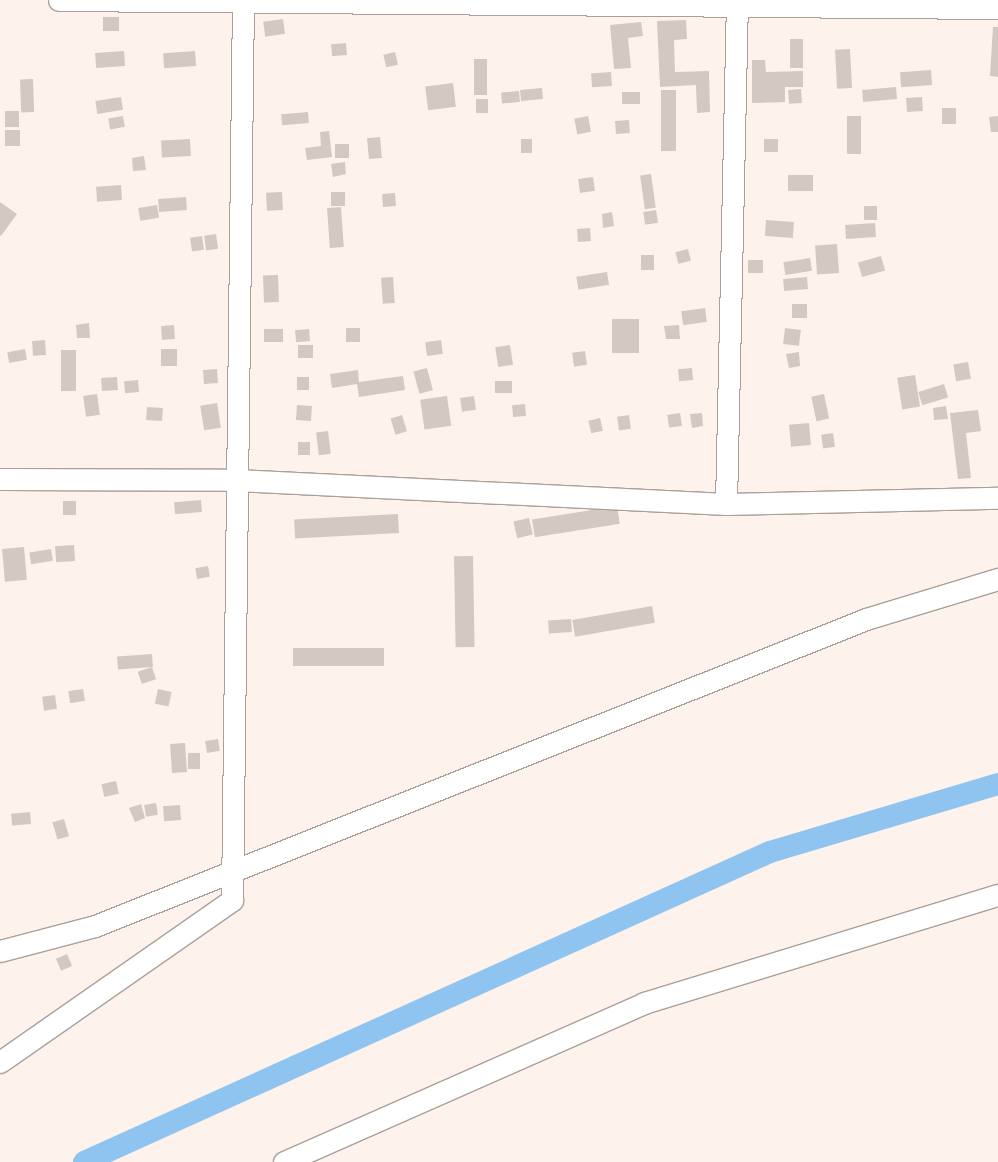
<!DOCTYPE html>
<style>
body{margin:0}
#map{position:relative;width:998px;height:1162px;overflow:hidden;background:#fef3ec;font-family:"Nunito Sans",sans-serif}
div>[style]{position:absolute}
.canal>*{height:22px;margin:-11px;padding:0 11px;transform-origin:11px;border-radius:11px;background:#8fc4f0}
.building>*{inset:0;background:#d4c9c2;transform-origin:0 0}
.roads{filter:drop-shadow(1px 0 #aaa099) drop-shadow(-1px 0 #aaa099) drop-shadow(0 1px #aaa099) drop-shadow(0 -1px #aaa099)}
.minor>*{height:21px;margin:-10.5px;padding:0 10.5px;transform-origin:10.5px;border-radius:10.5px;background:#fff}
span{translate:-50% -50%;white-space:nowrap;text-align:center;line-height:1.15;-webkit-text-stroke:4.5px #fff;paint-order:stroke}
</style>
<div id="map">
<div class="canal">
<i style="left:84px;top:1162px;width:753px;rotate:-24.32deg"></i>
<i style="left:770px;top:852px;width:238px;rotate:-16.6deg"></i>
</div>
<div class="building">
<i style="left:103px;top:17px;width:16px;height:14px"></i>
<i style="left:283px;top:19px;width:15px;height:20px;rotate:82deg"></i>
<i style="clip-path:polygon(686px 20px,687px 39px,674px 40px,675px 72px,709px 71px,710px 112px,697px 113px,696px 85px,660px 87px,657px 21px)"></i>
<i style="clip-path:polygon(641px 22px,643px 36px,628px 38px,631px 68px,614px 69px,610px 25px)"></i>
<i style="clip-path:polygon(993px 27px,998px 27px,998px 77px,990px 76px)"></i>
<i style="left:790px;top:39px;width:13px;height:29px"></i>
<i style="left:346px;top:43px;width:12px;height:15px;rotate:85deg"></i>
<i style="left:850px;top:49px;width:39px;height:15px;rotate:87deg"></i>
<i style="left:124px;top:51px;width:15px;height:29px;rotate:86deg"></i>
<i style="left:195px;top:51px;width:15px;height:32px;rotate:86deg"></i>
<i style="left:395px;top:52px;width:13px;height:12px;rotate:77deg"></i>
<i style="left:474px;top:59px;width:13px;height:36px"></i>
<i style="clip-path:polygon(752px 60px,765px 60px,766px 72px,803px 71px,803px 87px,785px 87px,785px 102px,752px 103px)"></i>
<i style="left:931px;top:70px;width:15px;height:31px;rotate:86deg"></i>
<i style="left:611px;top:72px;width:14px;height:20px;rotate:86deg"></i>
<i style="left:33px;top:79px;width:33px;height:13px;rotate:88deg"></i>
<i style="left:453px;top:83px;width:24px;height:28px;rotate:83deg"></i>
<i style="left:896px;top:87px;width:12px;height:34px;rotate:85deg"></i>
<i style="left:542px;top:88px;width:11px;height:22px;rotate:85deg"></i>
<i style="left:801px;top:89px;width:14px;height:13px;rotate:86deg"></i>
<i style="left:661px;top:90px;width:15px;height:61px"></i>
<i style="left:519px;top:91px;width:11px;height:18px;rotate:85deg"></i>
<i style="left:622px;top:92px;width:18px;height:12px"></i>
<i style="left:121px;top:97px;width:13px;height:26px;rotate:81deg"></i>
<i style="left:922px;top:97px;width:14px;height:16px;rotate:86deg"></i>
<i style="left:476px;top:99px;width:12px;height:14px"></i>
<i style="left:942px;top:108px;width:14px;height:16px"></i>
<i style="left:5px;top:111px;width:14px;height:16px"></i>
<i style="left:308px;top:112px;width:11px;height:27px;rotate:85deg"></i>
<i style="left:123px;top:116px;width:11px;height:15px;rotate:80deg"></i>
<i style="left:588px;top:116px;width:16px;height:14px;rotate:79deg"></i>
<i style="left:847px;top:116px;width:14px;height:38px"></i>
<i style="clip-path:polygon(998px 116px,998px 132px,991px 132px,989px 117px)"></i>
<i style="left:629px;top:120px;width:13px;height:14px;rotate:86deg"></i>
<i style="left:5px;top:130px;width:15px;height:16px"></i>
<i style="clip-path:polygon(329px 131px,332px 157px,307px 160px,305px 148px,321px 146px,320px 132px)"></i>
<i style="left:380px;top:137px;width:21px;height:13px;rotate:85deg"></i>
<i style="left:190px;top:139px;width:17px;height:29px;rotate:87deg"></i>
<i style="left:521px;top:139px;width:11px;height:14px"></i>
<i style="left:764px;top:139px;width:14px;height:13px"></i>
<i style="left:335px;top:144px;width:14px;height:14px"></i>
<i style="clip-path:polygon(144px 156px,146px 170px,133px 171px,132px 158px)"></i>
<i style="clip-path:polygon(345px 162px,346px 174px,333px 177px,331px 164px)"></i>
<i style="left:651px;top:174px;width:34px;height:11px;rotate:82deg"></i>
<i style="left:813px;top:175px;width:16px;height:25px;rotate:90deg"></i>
<i style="left:593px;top:177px;width:14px;height:15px;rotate:82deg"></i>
<i style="left:121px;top:185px;width:15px;height:25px;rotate:86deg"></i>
<i style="left:282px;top:192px;width:18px;height:16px;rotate:87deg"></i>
<i style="left:331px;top:192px;width:14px;height:14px"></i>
<i style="left:395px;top:193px;width:13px;height:13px;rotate:86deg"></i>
<i style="left:186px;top:197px;width:13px;height:28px;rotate:86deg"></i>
<i style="clip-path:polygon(0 202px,17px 214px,1px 236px,0 235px)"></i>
<i style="left:157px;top:205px;width:13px;height:19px;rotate:81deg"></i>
<i style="left:864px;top:206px;width:13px;height:14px"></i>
<i style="left:341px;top:207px;width:40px;height:14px;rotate:86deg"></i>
<i style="left:656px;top:210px;width:13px;height:13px;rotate:81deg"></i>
<i style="clip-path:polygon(612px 212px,614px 226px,603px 228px,602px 214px)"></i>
<i style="left:766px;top:220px;width:28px;height:16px;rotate:4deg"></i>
<i style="left:875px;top:223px;width:14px;height:30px;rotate:86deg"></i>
<i style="left:590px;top:228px;width:13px;height:13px;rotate:86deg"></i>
<i style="left:216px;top:234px;width:15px;height:12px;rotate:82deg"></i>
<i style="left:202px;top:236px;width:14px;height:12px;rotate:82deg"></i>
<i style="left:837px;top:244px;width:29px;height:22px;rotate:86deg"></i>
<i style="left:688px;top:249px;width:12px;height:13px;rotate:76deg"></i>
<i style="left:654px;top:255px;width:15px;height:13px;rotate:90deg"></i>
<i style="left:881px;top:256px;width:15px;height:24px;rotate:74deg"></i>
<i style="left:810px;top:258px;width:13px;height:27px;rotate:81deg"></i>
<i style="left:763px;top:260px;width:13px;height:15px;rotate:90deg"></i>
<i style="left:607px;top:272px;width:13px;height:31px;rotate:81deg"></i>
<i style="left:278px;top:275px;width:27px;height:15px;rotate:88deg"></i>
<i style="left:393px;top:277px;width:26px;height:12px;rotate:86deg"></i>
<i style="left:807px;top:277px;width:12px;height:24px;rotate:85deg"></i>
<i style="left:792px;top:304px;width:15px;height:14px"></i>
<i style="left:705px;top:308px;width:14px;height:24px;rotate:82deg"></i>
<i style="left:612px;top:319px;width:27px;height:34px"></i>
<i style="clip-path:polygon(89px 323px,90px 338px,77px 338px,76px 325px)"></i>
<i style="left:174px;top:325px;width:14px;height:13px;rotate:86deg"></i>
<i style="clip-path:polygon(679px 325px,680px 339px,666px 339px,664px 326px)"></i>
<i style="left:346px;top:328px;width:14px;height:14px"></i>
<i style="left:785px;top:328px;width:16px;height:16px;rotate:7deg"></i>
<i style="left:264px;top:329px;width:19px;height:13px"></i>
<i style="left:309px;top:329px;width:12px;height:14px;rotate:85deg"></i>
<i style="left:45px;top:340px;width:15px;height:13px;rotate:86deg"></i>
<i style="left:441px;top:340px;width:14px;height:16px;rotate:82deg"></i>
<i style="left:298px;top:345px;width:15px;height:13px"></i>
<i style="left:510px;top:345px;width:20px;height:15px;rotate:81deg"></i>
<i style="left:25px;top:349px;width:11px;height:18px;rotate:80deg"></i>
<i style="left:177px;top:349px;width:17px;height:16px;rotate:90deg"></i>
<i style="left:61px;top:350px;width:15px;height:41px"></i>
<i style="left:585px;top:351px;width:14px;height:13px;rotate:82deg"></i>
<i style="clip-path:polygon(799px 352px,800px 366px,789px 368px,786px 354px)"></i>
<i style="left:968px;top:362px;width:17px;height:15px;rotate:80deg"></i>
<i style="left:427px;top:368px;width:23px;height:14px;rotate:75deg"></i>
<i style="left:692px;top:368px;width:12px;height:14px;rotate:85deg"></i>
<i style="left:217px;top:369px;width:14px;height:14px;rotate:86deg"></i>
<i style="clip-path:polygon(358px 370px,359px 382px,403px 376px,405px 390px,359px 397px,357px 384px,332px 388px,330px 374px)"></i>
<i style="left:915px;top:375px;width:32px;height:18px;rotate:81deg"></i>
<i style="left:117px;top:377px;width:13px;height:16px;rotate:86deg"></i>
<i style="left:297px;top:377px;width:12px;height:13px"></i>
<i style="left:138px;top:380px;width:12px;height:14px;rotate:85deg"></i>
<i style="left:512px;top:381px;width:12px;height:17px;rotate:90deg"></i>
<i style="left:944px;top:384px;width:14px;height:27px;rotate:73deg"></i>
<i style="left:97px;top:394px;width:21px;height:14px;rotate:82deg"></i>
<i style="left:824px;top:394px;width:25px;height:13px;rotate:78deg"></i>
<i style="left:447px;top:396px;width:30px;height:27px;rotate:82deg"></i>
<i style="left:474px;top:396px;width:14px;height:14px;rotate:82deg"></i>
<i style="left:217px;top:403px;width:25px;height:17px;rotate:81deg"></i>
<i style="left:525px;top:404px;width:12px;height:13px;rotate:85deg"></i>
<i style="left:297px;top:405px;width:15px;height:15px;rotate:4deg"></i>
<i style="clip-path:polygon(946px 406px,948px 419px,934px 420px,933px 408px)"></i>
<i style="left:147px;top:407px;width:16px;height:13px;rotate:4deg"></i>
<i style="clip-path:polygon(978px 410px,981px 431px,966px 433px,971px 478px,958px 479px,950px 413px)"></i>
<i style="left:680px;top:413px;width:13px;height:13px;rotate:81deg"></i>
<i style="clip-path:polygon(702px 413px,703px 426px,692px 428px,690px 414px)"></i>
<i style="left:402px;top:415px;width:17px;height:12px;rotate:73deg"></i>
<i style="left:629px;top:415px;width:14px;height:12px;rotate:82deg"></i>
<i style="left:600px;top:418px;width:13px;height:12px;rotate:77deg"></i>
<i style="left:809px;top:423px;width:22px;height:20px;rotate:85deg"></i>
<i style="left:328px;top:431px;width:23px;height:12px;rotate:83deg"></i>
<i style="left:833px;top:433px;width:14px;height:12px;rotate:82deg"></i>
<i style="left:298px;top:442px;width:12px;height:13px"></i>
<i style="left:201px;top:500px;width:12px;height:27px;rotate:85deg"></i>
<i style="left:63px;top:501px;width:13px;height:14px"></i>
<i style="left:617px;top:506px;width:18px;height:86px;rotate:81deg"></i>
<i style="left:398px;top:514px;width:19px;height:104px;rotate:87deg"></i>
<i style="left:529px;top:518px;width:17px;height:16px;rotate:77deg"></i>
<i style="left:74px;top:545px;width:16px;height:19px;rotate:86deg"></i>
<i style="left:24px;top:547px;width:33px;height:22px;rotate:85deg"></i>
<i style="left:51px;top:549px;width:12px;height:22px;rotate:81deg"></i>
<i style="left:473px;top:556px;width:91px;height:19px;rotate:89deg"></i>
<i style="left:208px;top:566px;width:11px;height:13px;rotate:80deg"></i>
<i style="left:652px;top:606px;width:17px;height:81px;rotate:80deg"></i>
<i style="left:571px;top:619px;width:13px;height:23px;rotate:86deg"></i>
<i style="left:293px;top:648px;width:91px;height:18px"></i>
<i style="left:152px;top:654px;width:13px;height:35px;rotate:86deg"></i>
<i style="left:152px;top:667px;width:13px;height:15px;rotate:72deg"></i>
<i style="left:83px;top:689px;width:12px;height:15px;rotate:81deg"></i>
<i style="left:158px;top:689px;width:14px;height:15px;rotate:12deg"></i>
<i style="left:55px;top:695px;width:14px;height:13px;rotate:82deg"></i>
<i style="left:218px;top:739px;width:12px;height:13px;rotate:81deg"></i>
<i style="left:185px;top:743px;width:29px;height:15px;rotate:86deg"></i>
<i style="left:188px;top:753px;width:12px;height:16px"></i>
<i style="left:116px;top:781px;width:13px;height:15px;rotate:77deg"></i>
<i style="left:156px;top:803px;width:12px;height:12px;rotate:81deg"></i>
<i style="clip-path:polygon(141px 804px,145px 818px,135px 822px,129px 808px)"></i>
<i style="left:180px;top:805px;width:15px;height:17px;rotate:86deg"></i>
<i style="left:30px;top:812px;width:12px;height:19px;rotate:85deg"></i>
<i style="left:64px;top:819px;width:18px;height:12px;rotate:74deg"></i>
<i style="left:67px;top:954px;width:13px;height:12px;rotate:67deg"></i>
</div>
<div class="roads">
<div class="minor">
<i style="left:59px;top:0;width:939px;rotate:0.49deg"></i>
<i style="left:0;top:479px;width:236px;rotate:0.2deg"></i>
<i style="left:236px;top:480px;width:491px;rotate:2.8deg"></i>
<i style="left:726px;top:504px;width:272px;rotate:-1.3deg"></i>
<i style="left:726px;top:504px;width:504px;rotate:-88.75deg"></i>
<i style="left:0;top:951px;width:98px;rotate:-14.7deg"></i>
<i style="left:95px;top:926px;width:830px;rotate:-21.71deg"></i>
<i style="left:866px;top:619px;width:138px;rotate:-16.9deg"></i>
<i style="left:0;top:1062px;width:283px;rotate:-34.9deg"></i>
<i style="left:232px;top:900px;width:900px;rotate:-89.3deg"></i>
<i style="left:284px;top:1162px;width:394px;rotate:-23.8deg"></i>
<i style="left:644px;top:1003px;width:370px;rotate:-17deg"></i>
</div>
</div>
</div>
